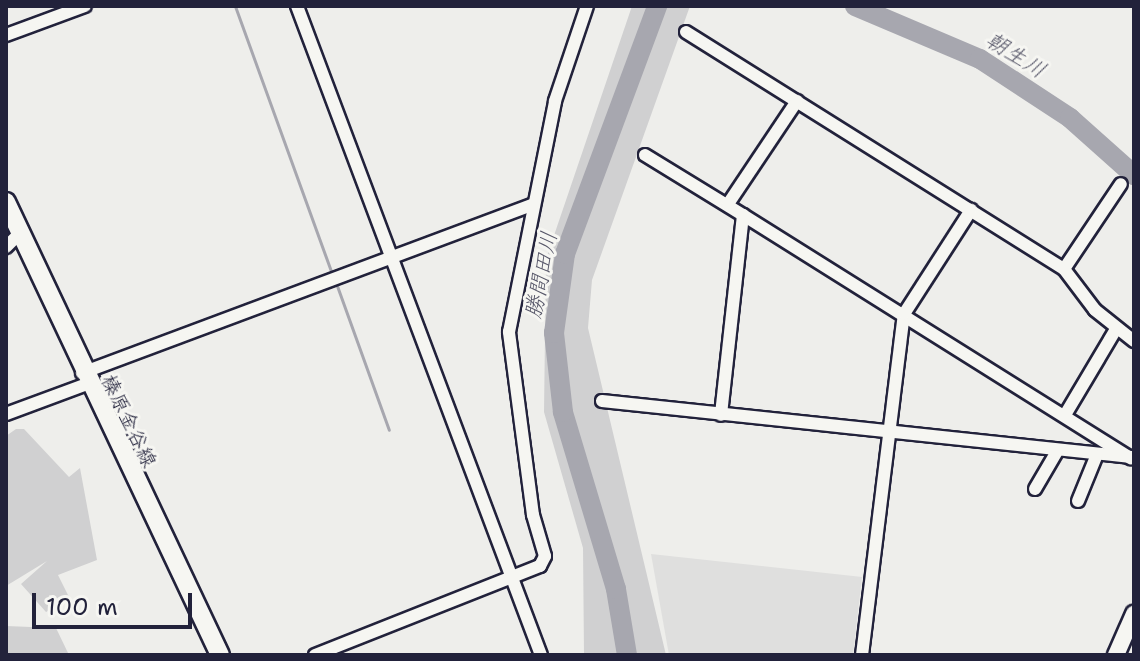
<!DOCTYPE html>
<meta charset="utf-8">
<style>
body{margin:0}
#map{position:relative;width:1140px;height:661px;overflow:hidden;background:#eeeeeb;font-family:"Shantell Sans","Klee One",sans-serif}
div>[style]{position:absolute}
.built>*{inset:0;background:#dfdfde}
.green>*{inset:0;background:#d0d0d1}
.stream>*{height:3px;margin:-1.5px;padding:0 1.5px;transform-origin:1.5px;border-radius:1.5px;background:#a7a7af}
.river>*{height:20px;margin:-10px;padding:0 10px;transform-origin:10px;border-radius:10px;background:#a7a7af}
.roads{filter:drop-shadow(2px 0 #22223b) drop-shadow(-2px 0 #22223b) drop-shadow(0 2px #22223b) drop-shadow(0 -2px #22223b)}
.minor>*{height:12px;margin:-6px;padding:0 6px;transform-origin:6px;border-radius:6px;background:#f6f6f2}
.tertiary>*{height:16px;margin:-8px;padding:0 8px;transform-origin:8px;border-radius:8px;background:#f6f6f2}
.secondary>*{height:18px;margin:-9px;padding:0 9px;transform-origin:9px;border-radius:9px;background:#f6f6f2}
span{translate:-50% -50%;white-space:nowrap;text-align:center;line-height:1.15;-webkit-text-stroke:6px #f6f6f2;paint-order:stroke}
.street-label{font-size:20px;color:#22223b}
.water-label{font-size:22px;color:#575769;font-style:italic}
.frame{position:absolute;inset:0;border:8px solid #22223b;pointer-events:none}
.scale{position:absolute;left:32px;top:593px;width:160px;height:36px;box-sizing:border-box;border:4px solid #22223b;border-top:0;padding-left:10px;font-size:24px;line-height:28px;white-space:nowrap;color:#22223b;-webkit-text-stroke:6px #f6f6f2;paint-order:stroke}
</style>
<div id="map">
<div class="built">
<i style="clip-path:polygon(651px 554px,862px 577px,853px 655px,669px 655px)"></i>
</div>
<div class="green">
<i style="clip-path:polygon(632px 6px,690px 6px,592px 280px,588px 328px,666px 655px,584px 655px,583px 548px,544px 412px,546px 259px)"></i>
<i style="clip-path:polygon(16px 429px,24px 429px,69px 477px,80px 468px,97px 560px,58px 575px,70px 599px,46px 612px,21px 584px,47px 561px,6px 586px,6px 436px)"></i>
<i style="clip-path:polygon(6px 626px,56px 628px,69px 655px,6px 655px)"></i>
</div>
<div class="stream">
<i style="left:235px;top:6px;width:287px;rotate:70.1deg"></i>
<i style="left:336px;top:283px;width:156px;rotate:70.2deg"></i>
</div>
<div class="river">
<i style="left:855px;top:6px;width:136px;rotate:23deg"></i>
<i style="left:980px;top:59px;width:108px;rotate:33.2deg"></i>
<i style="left:1070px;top:118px;width:86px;rotate:41.7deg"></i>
<i style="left:627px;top:655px;width:67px;rotate:-99.5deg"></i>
<i style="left:616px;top:589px;width:185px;rotate:-106.7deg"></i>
<i style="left:563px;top:412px;width:80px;rotate:-96.5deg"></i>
<i style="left:554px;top:333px;width:80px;rotate:-82.1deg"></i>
<i style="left:565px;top:254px;width:265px;rotate:-69.6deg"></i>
</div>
<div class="roads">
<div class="minor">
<i style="left:297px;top:6px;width:693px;rotate:69.4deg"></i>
<i style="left:686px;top:32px;width:446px;rotate:32.1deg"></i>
<i style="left:1064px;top:269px;width:51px;rotate:52.9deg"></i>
<i style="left:1095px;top:310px;width:50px;rotate:38.5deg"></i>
<i style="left:6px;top:35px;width:84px;rotate:-20.2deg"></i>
<i style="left:645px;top:155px;width:115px;rotate:31.5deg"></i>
<i style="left:743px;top:215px;width:201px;rotate:96.3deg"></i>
<i style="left:728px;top:204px;width:124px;rotate:-56.2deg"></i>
<i style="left:743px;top:215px;width:458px;rotate:32.1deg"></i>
<i style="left:6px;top:247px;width:17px;rotate:-45deg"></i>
<i style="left:1064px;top:269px;width:102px;rotate:-56.2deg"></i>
<i style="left:82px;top:373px;width:480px;rotate:-20.5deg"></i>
<i style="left:602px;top:401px;width:532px;rotate:6.04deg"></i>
<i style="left:6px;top:414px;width:86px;rotate:-20.3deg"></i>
<i style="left:1065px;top:415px;width:100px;rotate:-59.3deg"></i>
<i style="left:1035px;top:489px;width:42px;rotate:-59.7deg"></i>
<i style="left:1078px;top:501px;width:48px;rotate:-67.8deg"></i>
<i style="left:315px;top:655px;width:242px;rotate:-21.6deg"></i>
<i style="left:540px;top:566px;width:11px;rotate:-63deg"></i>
<i style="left:545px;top:556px;width:43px;rotate:-106.3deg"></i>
<i style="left:533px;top:515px;width:185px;rotate:-97.5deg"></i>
<i style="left:509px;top:332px;width:236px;rotate:-78.7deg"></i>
<i style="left:555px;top:101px;width:100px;rotate:-71.4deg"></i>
<i style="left:862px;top:655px;width:344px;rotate:-83deg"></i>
<i style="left:904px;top:314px;width:124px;rotate:-57.2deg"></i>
</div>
<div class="tertiary">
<i style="left:1116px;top:655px;width:45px;rotate:-66.3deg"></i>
</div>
<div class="secondary">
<i style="left:6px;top:202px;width:501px;rotate:64.71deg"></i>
</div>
</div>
<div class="street-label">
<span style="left:129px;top:421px;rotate:64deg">榛原金谷線</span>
</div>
<div class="water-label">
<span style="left:1016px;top:55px;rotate:32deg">朝生川</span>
<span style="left:541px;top:275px;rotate:-79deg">勝間田川</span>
</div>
<div class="frame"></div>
<div class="scale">100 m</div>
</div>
